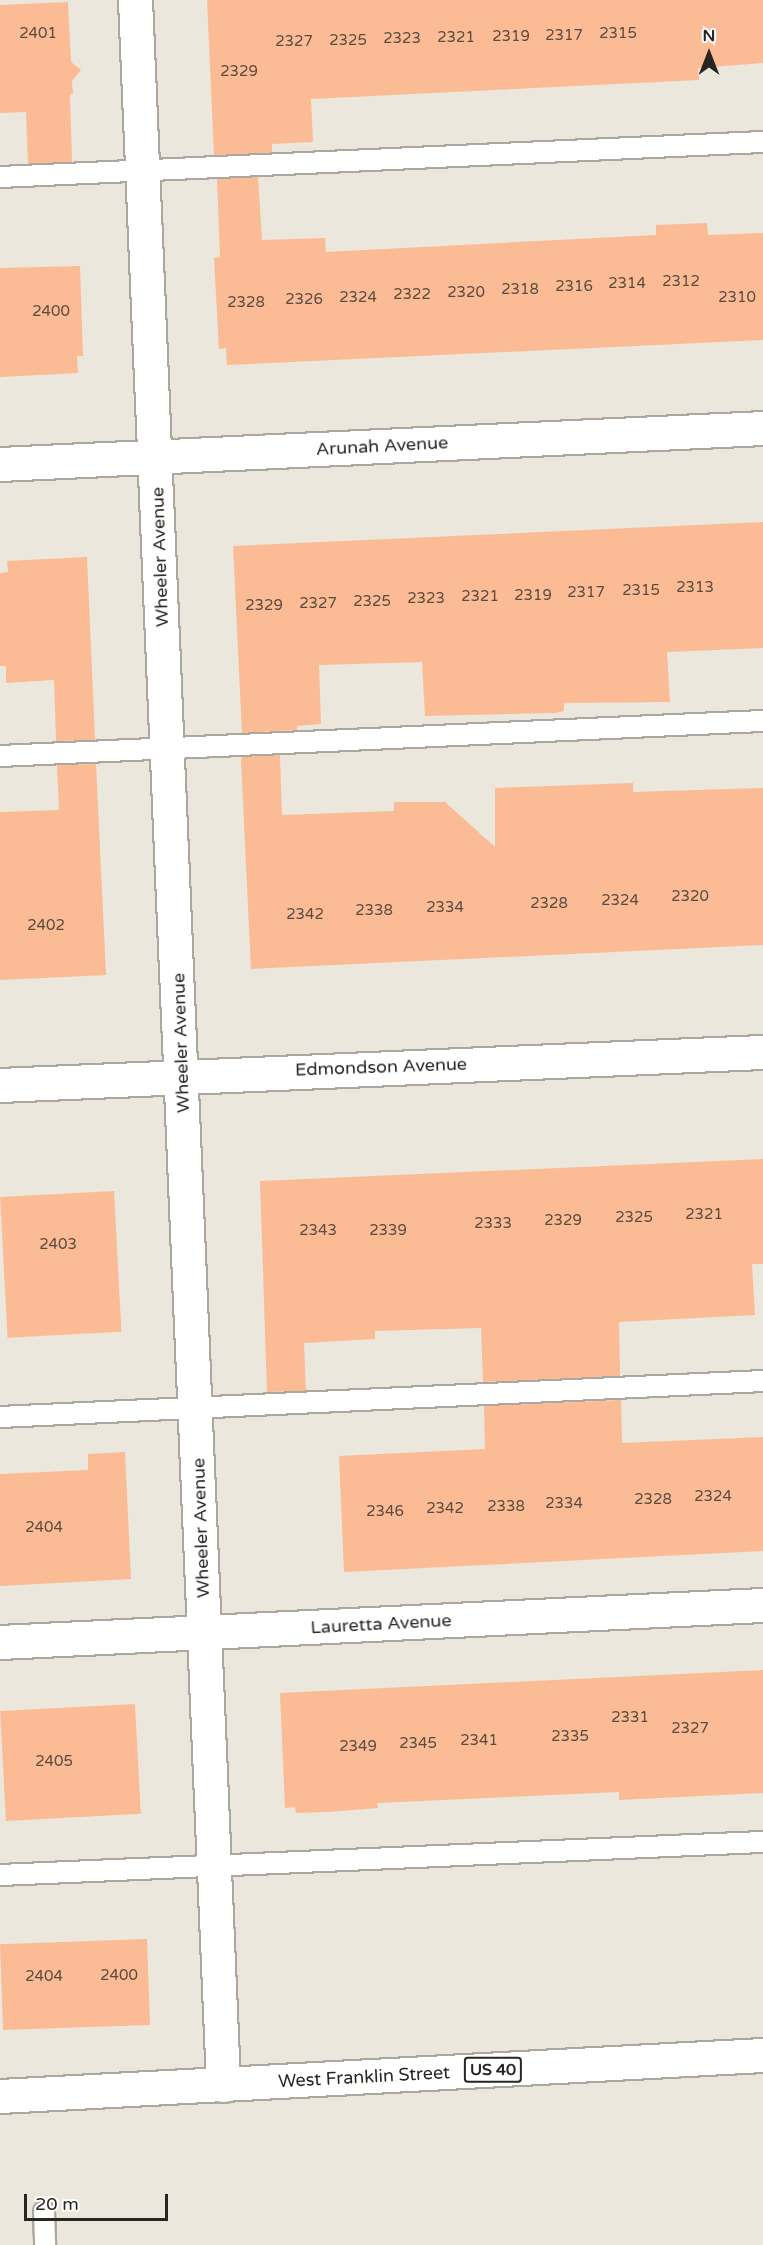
<!DOCTYPE html>
<style>
body{margin:0}
#map{position:relative;width:763px;height:2245px;overflow:hidden;background:#ece7dd;font-family:"Varela Round",sans-serif}
div>[style]{position:absolute}
.building>*{inset:0;background:#fabb95;transform-origin:0 0}
.roads{filter:drop-shadow(2px 0 #ada79f) drop-shadow(-2px 0 #ada79f) drop-shadow(0 2px #ada79f) drop-shadow(0 -2px #ada79f)}
.service>*{height:20px;margin:-10px;padding:0 10px;transform-origin:10px;border-radius:10px;background:#fff}
.minor>*{height:33px;margin:-16.5px;padding:0 16.5px;transform-origin:16.5px;border-radius:16.5px;background:#fff}
.secondary>*{height:33px;margin:-16.5px;padding:0 16.5px;transform-origin:16.5px;border-radius:16.5px;background:#fff}
.primary>*{height:33px;margin:-16.5px;padding:0 16.5px;transform-origin:16.5px;border-radius:16.5px;background:#fff}
span{translate:-50% -50%;white-space:nowrap;text-align:center;line-height:1.15;-webkit-text-stroke:4.5px #fff;paint-order:stroke}
.number-label{font-size:15px;color:#5c4b40}
.number-label span{-webkit-text-stroke-width:0}
.shield-label span{padding:2px 4px;background:#fff;border:2px solid;border-radius:4px;-webkit-text-stroke-width:0}
.shield-label{font-size:16px;color:#282623;font-weight:700}
.street-label{font-size:18px;color:#282623}
.north{position:absolute;left:679px;top:24px;width:60px;height:60px;-webkit-text-stroke:4px #fff;paint-order:stroke;rotate:0deg;font-size:16px;font-weight:700;line-height:24px;text-align:center;color:#282623}
.north::after{content:'';display:block;margin:auto;width:21px;height:27px;background:#282623;clip-path:polygon(50% 0,100% 100%,50% 72%,0 100%)}
.scale{position:absolute;left:24px;top:2194px;width:144px;height:27px;box-sizing:border-box;border:3px solid #282623;border-top:0;padding-left:8px;font-size:18px;line-height:21px;white-space:nowrap;color:#282623;-webkit-text-stroke:4px #fff;paint-order:stroke}
</style>
<div id="map">
<div class="building">
<i style="clip-path:polygon(207px 0,763px 0,763px 63px,698px 68px,699px 80px,311px 99px,313px 142px,272px 144px,272px 153px,214px 155px)"></i>
<i style="clip-path:polygon(68px 2px,71px 62px,81px 70px,72px 81px,73px 94px,70px 94px,72px 162px,28px 164px,26px 112px,0 113px,0 5px)"></i>
<i style="clip-path:polygon(258px 177px,262px 240px,325px 238px,326px 252px,656px 235px,656px 225px,707px 223px,708px 235px,763px 233px,763px 340px,227px 365px,226px 348px,219px 349px,214px 258px,220px 257px,217px 179px)"></i>
<i style="clip-path:polygon(80px 266px,83px 356px,77px 356px,78px 373px,0 377px,0 268px)"></i>
<i style="clip-path:polygon(763px 522px,763px 648px,667px 652px,670px 702px,564px 703px,564px 711px,556px 713px,425px 716px,422px 662px,319px 665px,321px 724px,297px 726px,297px 730px,242px 733px,233px 546px)"></i>
<i style="clip-path:polygon(87px 557px,95px 740px,56px 741px,54px 680px,6px 683px,6px 666px,0 666px,0 573px,8px 572px,7px 561px)"></i>
<i style="clip-path:polygon(280px 755px,282px 815px,394px 811px,394px 802px,445px 802px,495px 847px,495px 788px,633px 783px,633px 792px,763px 788px,763px 945px,251px 969px,241px 760px,242px 757px)"></i>
<i style="clip-path:polygon(96px 764px,106px 975px,0 980px,0 812px,59px 810px,57px 765px)"></i>
<i style="clip-path:polygon(763px 1159px,763px 1264px,752px 1264px,755px 1315px,619px 1322px,620px 1376px,483px 1382px,481px 1328px,375px 1331px,375px 1339px,304px 1343px,306px 1391px,267px 1392px,260px 1181px)"></i>
<i style="left:114px;top:1191px;width:141px;height:114px;rotate:87deg"></i>
<i style="clip-path:polygon(621px 1400px,622px 1443px,763px 1437px,763px 1551px,344px 1572px,339px 1456px,485px 1449px,484px 1406px)"></i>
<i style="clip-path:polygon(125px 1452px,131px 1579px,0 1586px,0 1474px,88px 1470px,88px 1454px)"></i>
<i style="clip-path:polygon(763px 1670px,763px 1793px,619px 1800px,619px 1792px,377px 1803px,378px 1808px,328px 1812px,296px 1813px,295px 1807px,285px 1808px,280px 1693px)"></i>
<i style="left:135px;top:1704px;width:110px;height:135px;rotate:87deg"></i>
<i style="left:147px;top:1939px;width:86px;height:147px;rotate:88deg"></i>
</div>
<div class="roads">
<div class="service">
<i style="left:0;top:177px;width:764px;rotate:-2.63deg"></i>
<i style="left:0;top:756px;width:764px;rotate:-2.63deg"></i>
<i style="left:0;top:1417px;width:764px;rotate:-2.7deg"></i>
<i style="left:0;top:1875px;width:764px;rotate:-2.48deg"></i>
<i style="left:44px;top:2212px;width:33px;rotate:88deg"></i>
</div>
<div class="minor">
<i style="left:135px;top:0;width:2087px;rotate:87.58deg"></i>
<i style="left:0;top:464px;width:764px;rotate:-2.7deg"></i>
<i style="left:0;top:1642px;width:764px;rotate:-2.78deg"></i>
</div>
<div class="secondary">
<i style="left:0;top:1085px;width:764px;rotate:-2.48deg"></i>
</div>
<div class="primary">
<i style="left:0;top:2096px;width:764px;rotate:-3.08deg"></i>
</div>
</div>
<div class="number-label">
<span style="left:38px;top:34px">2401</span>
<span style="left:618px;top:34px">2315</span>
<span style="left:564px;top:36px">2317</span>
<span style="left:511px;top:37px">2319</span>
<span style="left:456px;top:38px">2321</span>
<span style="left:402px;top:39px">2323</span>
<span style="left:348px;top:41px">2325</span>
<span style="left:294px;top:42px">2327</span>
<span style="left:239px;top:72px">2329</span>
<span style="left:681px;top:282px">2312</span>
<span style="left:627px;top:284px">2314</span>
<span style="left:574px;top:287px">2316</span>
<span style="left:520px;top:290px">2318</span>
<span style="left:466px;top:293px">2320</span>
<span style="left:412px;top:295px">2322</span>
<span style="left:358px;top:298px">2324</span>
<span style="left:737px;top:298px">2310</span>
<span style="left:304px;top:300px">2326</span>
<span style="left:246px;top:303px">2328</span>
<span style="left:51px;top:312px">2400</span>
<span style="left:695px;top:588px">2313</span>
<span style="left:641px;top:591px">2315</span>
<span style="left:586px;top:593px">2317</span>
<span style="left:533px;top:596px">2319</span>
<span style="left:480px;top:597px">2321</span>
<span style="left:426px;top:599px">2323</span>
<span style="left:372px;top:602px">2325</span>
<span style="left:318px;top:604px">2327</span>
<span style="left:264px;top:606px">2329</span>
<span style="left:690px;top:897px">2320</span>
<span style="left:620px;top:901px">2324</span>
<span style="left:549px;top:904px">2328</span>
<span style="left:445px;top:908px">2334</span>
<span style="left:374px;top:911px">2338</span>
<span style="left:305px;top:915px">2342</span>
<span style="left:46px;top:926px">2402</span>
<span style="left:704px;top:1215px">2321</span>
<span style="left:634px;top:1218px">2325</span>
<span style="left:563px;top:1221px">2329</span>
<span style="left:493px;top:1224px">2333</span>
<span style="left:318px;top:1231px">2343</span>
<span style="left:388px;top:1231px">2339</span>
<span style="left:58px;top:1245px">2403</span>
<span style="left:713px;top:1497px">2324</span>
<span style="left:653px;top:1500px">2328</span>
<span style="left:564px;top:1504px">2334</span>
<span style="left:506px;top:1507px">2338</span>
<span style="left:445px;top:1509px">2342</span>
<span style="left:385px;top:1512px">2346</span>
<span style="left:44px;top:1528px">2404</span>
<span style="left:630px;top:1718px">2331</span>
<span style="left:690px;top:1729px">2327</span>
<span style="left:570px;top:1737px">2335</span>
<span style="left:479px;top:1741px">2341</span>
<span style="left:418px;top:1744px">2345</span>
<span style="left:358px;top:1747px">2349</span>
<span style="left:54px;top:1762px">2405</span>
<span style="left:119px;top:1976px">2400</span>
<span style="left:44px;top:1977px">2404</span>
</div>
<div class="shield-label">
<span style="left:493px;top:2070px">US 40</span>
</div>
<div class="street-label">
<span style="left:382px;top:446px;rotate:-3deg">Arunah Avenue</span>
<span style="left:160px;top:557px;rotate:-92deg">Wheeler Avenue</span>
<span style="left:181px;top:1043px;rotate:-92deg">Wheeler Avenue</span>
<span style="left:381px;top:1067px;rotate:-2deg">Edmondson Avenue</span>
<span style="left:201px;top:1528px;rotate:-92deg">Wheeler Avenue</span>
<span style="left:381px;top:1624px;rotate:-3deg">Lauretta Avenue</span>
<span style="left:364px;top:2077px;rotate:-3deg">West Franklin Street</span>
</div>
<div class="north">N</div>
<div class="scale">20 m</div>
</div>
